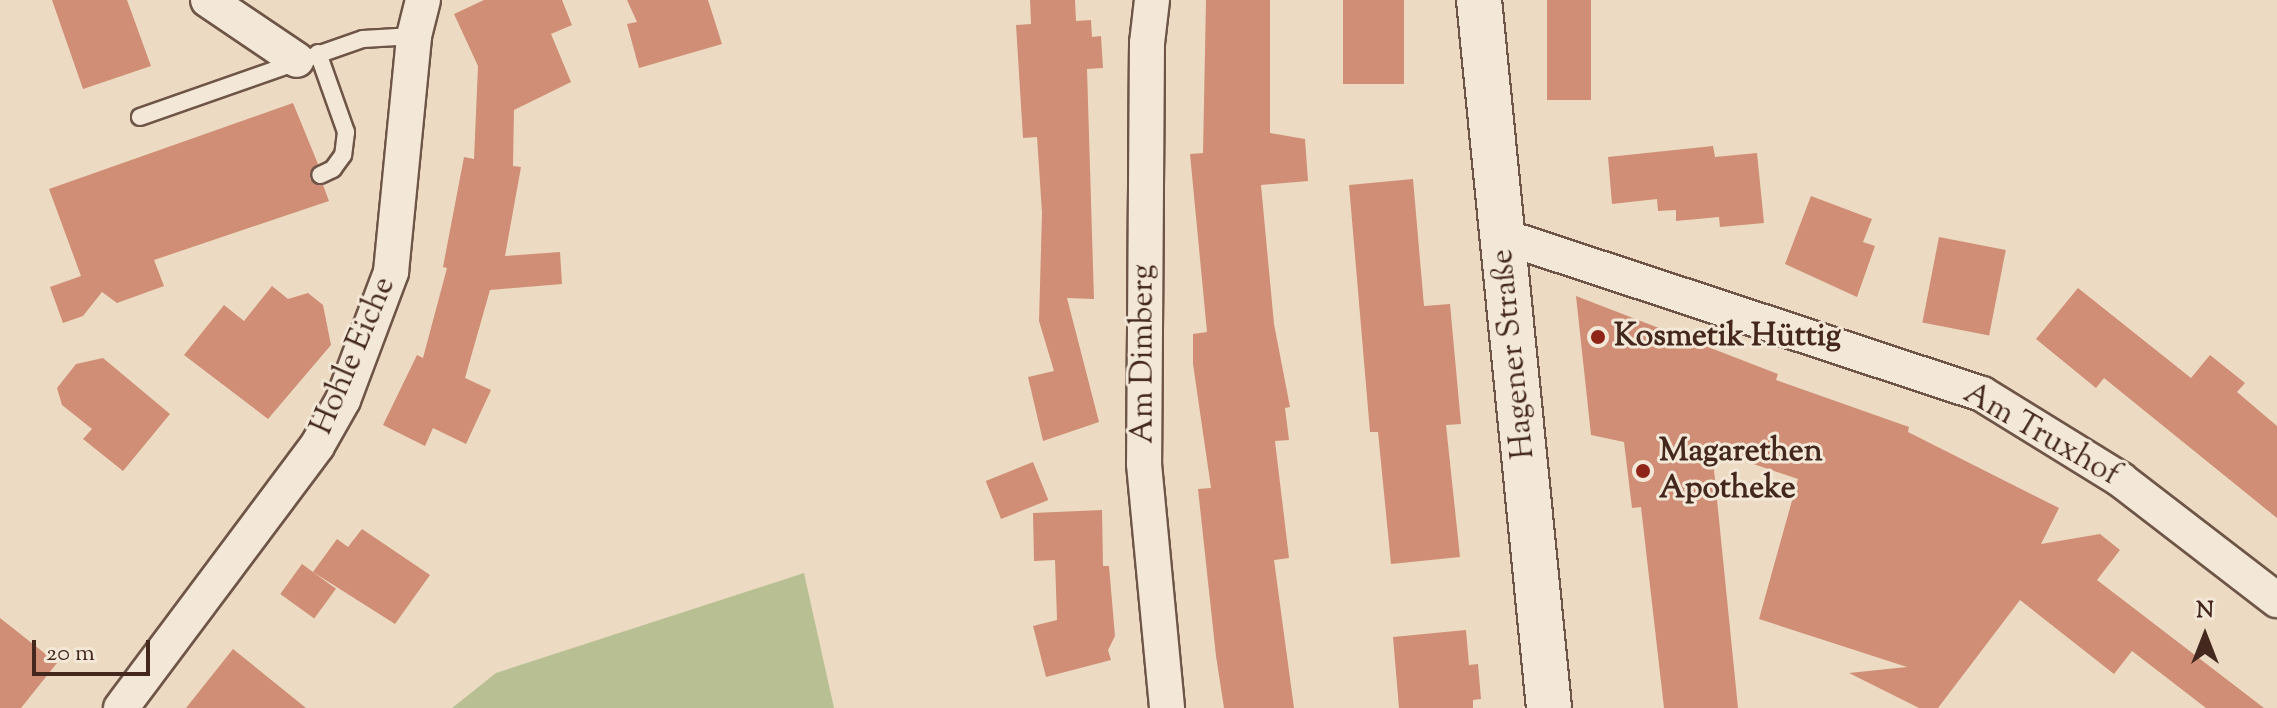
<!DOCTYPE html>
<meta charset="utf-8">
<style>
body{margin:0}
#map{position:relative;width:2277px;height:708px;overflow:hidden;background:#ecdbc2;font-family:"Sorts Mill Goudy",serif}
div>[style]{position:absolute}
.green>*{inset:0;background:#b8c093}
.building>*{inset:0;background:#cf8e75;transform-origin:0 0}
.roads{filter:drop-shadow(2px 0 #6e5547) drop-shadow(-2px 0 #6e5547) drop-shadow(0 2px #6e5547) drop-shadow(0 -2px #6e5547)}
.lane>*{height:16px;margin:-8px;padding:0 8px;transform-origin:8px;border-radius:8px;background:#f3e8d7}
.street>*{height:34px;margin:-17px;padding:0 17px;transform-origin:17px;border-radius:17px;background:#f3e8d7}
.secondary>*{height:44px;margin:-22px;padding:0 22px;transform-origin:22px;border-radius:22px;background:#f3e8d7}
.dots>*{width:22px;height:22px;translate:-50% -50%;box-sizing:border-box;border:4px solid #f3e8d7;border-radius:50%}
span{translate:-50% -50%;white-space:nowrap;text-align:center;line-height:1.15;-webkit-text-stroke:6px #f3e8d7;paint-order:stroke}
.poi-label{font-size:32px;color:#44281e;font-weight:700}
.left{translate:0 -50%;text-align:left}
.street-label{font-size:32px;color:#44281e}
.north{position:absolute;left:2165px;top:596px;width:80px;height:80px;-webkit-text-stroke:6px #f3e8d7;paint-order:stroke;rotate:0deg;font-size:22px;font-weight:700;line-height:32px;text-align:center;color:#44281e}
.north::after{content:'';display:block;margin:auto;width:28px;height:36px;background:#44281e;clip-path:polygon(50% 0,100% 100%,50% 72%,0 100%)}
.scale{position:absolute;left:32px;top:640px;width:118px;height:36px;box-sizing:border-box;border:4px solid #44281e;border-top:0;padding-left:10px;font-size:24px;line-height:28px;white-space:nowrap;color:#44281e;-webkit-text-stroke:6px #f3e8d7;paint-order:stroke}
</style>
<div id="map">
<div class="green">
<i style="clip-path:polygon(804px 573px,834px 708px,452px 708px,496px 673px)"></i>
</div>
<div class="building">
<i style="clip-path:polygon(52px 0,127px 0,151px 66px,83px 89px)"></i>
<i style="clip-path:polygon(484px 0,562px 0,572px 25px,551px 34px,571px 82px,514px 110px,513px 166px,521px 167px,505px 256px,560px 252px,562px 284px,490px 290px,465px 378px,491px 390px,466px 444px,433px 428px,425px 446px,383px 425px,417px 355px,423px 358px,447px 268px,443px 267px,464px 157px,474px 159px,478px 66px,454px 14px)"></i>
<i style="clip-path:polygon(627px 0,708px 0,722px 44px,639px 68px,627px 24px,637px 22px)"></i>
<i style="clip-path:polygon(1030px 0,1075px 0,1076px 21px,1091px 20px,1092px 37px,1101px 36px,1103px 68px,1087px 69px,1094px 299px,1067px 298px,1099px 422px,1043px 441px,1028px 377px,1054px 371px,1039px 321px,1042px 213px,1037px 137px,1023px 138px,1016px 25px,1031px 24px)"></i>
<i style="clip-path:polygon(1206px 0,1270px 0,1270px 133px,1305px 139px,1308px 181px,1261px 185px,1274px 324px,1290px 407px,1285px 408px,1289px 440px,1275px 441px,1289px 558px,1274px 560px,1294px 708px,1224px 708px,1216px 656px,1198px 489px,1211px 488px,1193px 364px,1193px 334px,1207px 332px,1190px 154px,1203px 153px)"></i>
<i style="left:1343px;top:0;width:61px;height:84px"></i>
<i style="left:1547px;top:0;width:44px;height:100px"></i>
<i style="clip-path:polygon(293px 103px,318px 164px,310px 179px,323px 185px,329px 201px,154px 260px,164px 286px,117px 303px,102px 292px,83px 316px,63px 323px,50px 287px,81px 276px,49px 189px)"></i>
<i style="clip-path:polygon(1713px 146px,1715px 157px,1757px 153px,1764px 223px,1720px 227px,1719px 217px,1676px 221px,1676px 210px,1658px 211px,1657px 199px,1612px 204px,1608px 157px)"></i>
<i style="clip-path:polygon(1413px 179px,1424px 306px,1450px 304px,1461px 424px,1446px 425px,1460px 557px,1391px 564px,1378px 432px,1370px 432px,1349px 185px)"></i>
<i style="clip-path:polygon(1811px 196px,1872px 219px,1863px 242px,1875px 246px,1857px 297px,1785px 264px)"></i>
<i style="left:1939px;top:237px;width:68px;height:87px;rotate:11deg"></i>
<i style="clip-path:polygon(272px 286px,288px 299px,308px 293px,323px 305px,331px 345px,268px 419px,184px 355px,224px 305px,244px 321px)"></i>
<i style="clip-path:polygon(2078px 288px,2191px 378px,2210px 355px,2245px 383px,2237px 392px,2277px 426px,2277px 518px,2104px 378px,2096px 388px,2036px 339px)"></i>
<i style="clip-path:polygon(1576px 296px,1778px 374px,1776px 380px,1909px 427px,1908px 432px,2059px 508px,2041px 544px,2100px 534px,2120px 550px,2097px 580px,2264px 708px,2206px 708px,2132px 651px,2114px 674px,2020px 600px,1938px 708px,1919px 708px,1849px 673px,1907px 667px,1759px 619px,1798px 479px,1712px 450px,1738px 708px,1664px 708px,1641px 507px,1632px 508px,1624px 442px,1591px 435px)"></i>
<i style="clip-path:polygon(103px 358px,170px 414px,123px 471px,83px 439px,92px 429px,62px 405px,57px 388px,76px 364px)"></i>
<i style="left:1033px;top:462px;width:41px;height:51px;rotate:68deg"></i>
<i style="clip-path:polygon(1102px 510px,1103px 566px,1109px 566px,1115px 636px,1108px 650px,1111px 660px,1046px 677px,1033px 626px,1057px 620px,1055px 560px,1034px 561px,1033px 513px)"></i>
<i style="clip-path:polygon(362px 529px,430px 575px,395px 624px,313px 572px,337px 539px,348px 547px)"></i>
<i style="left:302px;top:564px;width:42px;height:37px;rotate:36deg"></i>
<i style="clip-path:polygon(0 618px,57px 663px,21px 708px,0 708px)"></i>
<i style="clip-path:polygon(1466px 630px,1469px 665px,1478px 664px,1481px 699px,1473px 700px,1473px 708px,1399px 708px,1393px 637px)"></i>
<i style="clip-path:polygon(233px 649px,306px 708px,186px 708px)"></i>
</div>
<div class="roads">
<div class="lane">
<i style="left:318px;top:53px;width:84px;rotate:70.5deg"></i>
<i style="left:346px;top:132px;width:23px;rotate:97deg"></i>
<i style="left:343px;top:155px;width:17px;rotate:126deg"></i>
<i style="left:333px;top:169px;width:14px;rotate:155deg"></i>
<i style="left:140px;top:117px;width:236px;rotate:-19.3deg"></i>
<i style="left:363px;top:39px;width:51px;rotate:-3.4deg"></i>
</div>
<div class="street">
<i style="left:208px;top:0;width:107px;rotate:34deg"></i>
<i style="left:1152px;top:0;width:43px;rotate:96.6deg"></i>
<i style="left:1147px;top:43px;width:421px;rotate:90.4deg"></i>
<i style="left:1144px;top:464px;width:245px;rotate:84.6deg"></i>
<i style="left:1502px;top:236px;width:505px;rotate:18.22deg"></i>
<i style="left:1982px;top:394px;width:163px;rotate:31.7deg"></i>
<i style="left:2121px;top:480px;width:197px;rotate:37.6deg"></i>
<i style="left:121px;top:708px;width:327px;rotate:-53.2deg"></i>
<i style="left:317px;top:446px;width:53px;rotate:-60.5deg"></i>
<i style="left:343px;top:400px;width:137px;rotate:-69.4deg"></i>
<i style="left:391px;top:272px;width:237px;rotate:-84.4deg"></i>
<i style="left:414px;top:36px;width:37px;rotate:-76deg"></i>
</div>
<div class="secondary">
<i style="left:1479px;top:0;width:711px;rotate:84.35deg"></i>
</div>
</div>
<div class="dots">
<i style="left:1598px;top:337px;background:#8f2418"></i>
<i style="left:1643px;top:471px;background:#8f2418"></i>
</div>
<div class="poi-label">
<span class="left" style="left:1614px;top:337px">Kosmetik Hüttig</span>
<span class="left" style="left:1659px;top:471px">Magarethen<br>Apotheke</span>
</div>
<div class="street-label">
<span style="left:1144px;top:354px;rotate:-90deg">Am Dimberg</span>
<span style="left:1514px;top:354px;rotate:-96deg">Hagener Straße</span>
<span style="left:354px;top:356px;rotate:-67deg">Hohle Eiche</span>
<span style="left:2041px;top:435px;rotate:30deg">Am Truxhof</span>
</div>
<div class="north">N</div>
<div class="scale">20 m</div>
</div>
